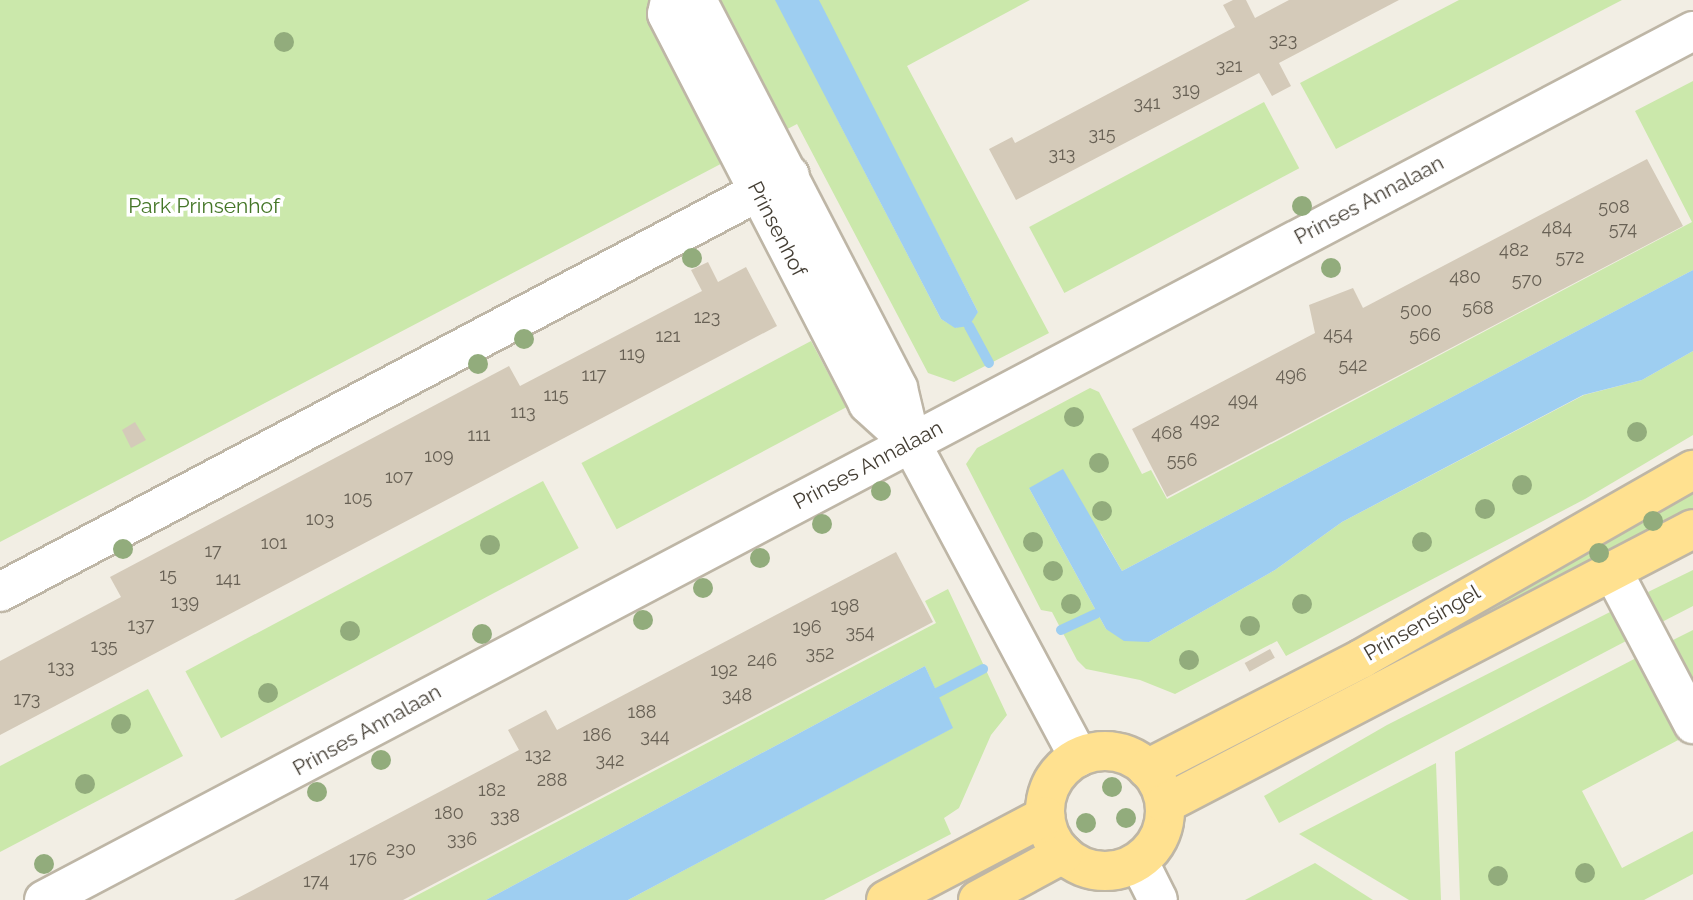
<!DOCTYPE html>
<style>
body{margin:0}
#map{position:relative;width:1693px;height:900px;overflow:hidden;background:#f2eee4;font-family:Raleway,sans-serif}
div>[style]{position:absolute}
.green>*{inset:0;background:#cbe8ab;transform-origin:0 0}
.water>*{inset:0;background:#9ecef1}
.stream>*{height:10px;margin:-5px;padding:0 5px;transform-origin:5px;border-radius:5px;background:#9ecef1}
.building>*{inset:0;background:#d4cab9;transform-origin:0 0}
.roads{filter:drop-shadow(2px 0 #beb6a6) drop-shadow(-2px 0 #beb6a6) drop-shadow(0 2px #beb6a6) drop-shadow(0 -2px #beb6a6)}
.minor>*{height:38px;margin:-19px;padding:0 19px;transform-origin:19px;border-radius:19px;background:#fff}
.major>*{height:38px;margin:-19px;padding:0 19px;transform-origin:19px;border-radius:19px;background:#ffe190}
.major>.ring{margin:-19px;padding:0;box-sizing:content-box;background:none;border:38px solid #ffe190;border-radius:50%}
.trees>*{width:20px;height:20px;margin:-10px;border-radius:50%;background:#92ac7c}
span{translate:-50% -50%;white-space:nowrap;text-align:center;line-height:1.15;-webkit-text-stroke:7px #fff;paint-order:stroke}
.number-label{font-size:18px;color:#686155}
.number-label span{-webkit-text-stroke-width:0}
.street-label{font-size:21px;color:#443e34}
.park-label{font-size:21px;color:#447627}
</style>
<div id="map">
<div class="green">
<i style="clip-path:polygon(evenodd,0 0,1030px 0,907px 66px,1049px 333px,954px 382px,928px 373px,797px 124px,0 542px,0 0,863px 89px,978px 312px,956px 328px,941px 319px,831px 107px,863px 89px)"></i>
<i style="clip-path:polygon(1459px 0,1622px 0,1336px 149px,1300px 83px)"></i>
<i style="clip-path:polygon(1693px 81px,1693px 270px,1122px 571px,1101px 534px,1029px 488px,1106px 629px,1149px 642px,1275px 570px,1342px 522px,1584px 395px,1642px 380px,1693px 351px,1693px 435px,1585px 499px,1286px 656px,1277px 641px,1175px 694px,1140px 680px,1086px 669px,1077px 660px,1052px 612px,1041px 610px,966px 464px,977px 448px,1090px 388px,1099px 392px,1142px 474px,1151px 470px,1167px 499px,1692px 222px,1635px 111px)"></i>
<i style="left:1264px;top:102px;width:75px;height:266px;rotate:62deg"></i>
<i style="left:811px;top:341px;width:75px;height:260px;rotate:62deg"></i>
<i style="left:543px;top:481px;width:76px;height:405px;rotate:62deg"></i>
<i style="clip-path:polygon(1693px 483px,1693px 520px,1239px 750px,1232px 736px)"></i>
<i style="clip-path:polygon(1693px 570px,1693px 606px,1660px 623px,1648px 592px)"></i>
<i style="clip-path:polygon(948px 589px,1007px 715px,991px 735px,959px 808px,944px 818px,951px 834px,824px 900px,628px 900px,952px 728px,925px 666px,486px 900px,408px 900px,936px 623px,925px 601px)"></i>
<i style="clip-path:polygon(1614px 610px,1628px 640px,1279px 823px,1264px 796px,1387px 725px)"></i>
<i style="clip-path:polygon(1693px 630px,1693px 689px,1669px 642px)"></i>
<i style="clip-path:polygon(1640px 656px,1682px 738px,1582px 791px,1622px 868px,1693px 831px,1693px 874px,1644px 900px,1460px 900px,1455px 752px)"></i>
<i style="clip-path:polygon(148px 689px,183px 756px,0 852px,0 766px)"></i>
<i style="clip-path:polygon(1436px 763px,1441px 900px,1409px 900px,1299px 834px)"></i>
<i style="clip-path:polygon(1315px 863px,1373px 900px,1245px 900px)"></i>
</div>
<div class="water">
<i style="clip-path:polygon(775px 0,819px 0,978px 312px,969px 326px,955px 328px,941px 319px)"></i>
<i style="clip-path:polygon(1693px 270px,1693px 351px,1642px 380px,1583px 395px,1342px 522px,1275px 570px,1149px 642px,1124px 641px,1106px 629px,1029px 488px,1063px 469px,1122px 571px)"></i>
<i style="clip-path:polygon(925px 666px,953px 728px,628px 900px,486px 900px)"></i>
</div>
<div class="stream">
<i style="left:969px;top:326px;width:42px;rotate:61.6deg"></i>
<i style="left:1061px;top:630px;width:38px;rotate:-25deg"></i>
<i style="left:937px;top:693px;width:52px;rotate:-27.6deg"></i>
</div>
<div class="building">
<i style="clip-path:polygon(1233px 0,1246px 0,1255px 18px,1289px 0,1399px 0,1279px 63px,1291px 86px,1272px 96px,1259px 73px,1016px 200px,989px 149px,1012px 137px,1015px 143px,1235px 27px,1223px 5px)"></i>
<i style="clip-path:polygon(1647px 159px,1683px 226px,1167px 497px,1132px 429px,1315px 333px,1309px 305px,1353px 288px,1363px 308px)"></i>
<i style="clip-path:polygon(708px 262px,718px 282px,746px 267px,777px 326px,0 735px,0 661px,121px 597px,110px 577px,509px 366px,520px 386px,702px 291px,691px 270px)"></i>
<i style="clip-path:polygon(135px 422px,146px 440px,131px 448px,122px 430px)"></i>
<i style="clip-path:polygon(896px 552px,933px 622px,403px 900px,234px 900px,519px 750px,508px 730px,546px 710px,557px 730px)"></i>
<i style="left:1270px;top:649px;width:10px;height:29px;rotate:61deg"></i>
</div>
<div class="roads">
<div class="minor">
<i style="left:670px;top:0;width:14px;rotate:102deg"></i>
<i style="left:667px;top:14px;width:439px;rotate:62.7deg"></i>
<i style="left:868px;top:404px;width:58px;rotate:42.2deg"></i>
<i style="left:697px;top:0;width:437px;rotate:62.6deg"></i>
<i style="left:898px;top:388px;width:57px;rotate:76.7deg"></i>
<i style="left:911px;top:443px;width:356px;rotate:61.9deg"></i>
<i style="left:1613px;top:572px;width:172px;rotate:62.2deg"></i>
<i style="left:0;top:592px;width:893px;rotate:-27.83deg"></i>
<i style="left:1139px;top:862px;width:42px;rotate:63.4deg"></i>
<i style="left:44px;top:900px;width:1864px;rotate:-27.79deg"></i>
</div>
<div class="major">
<i class="ring" style="left:1045px;top:751px;width:82px;height:82px"></i>
<i style="left:1147px;top:769px;width:241px;rotate:-27.2deg"></i>
<i style="left:1361px;top:659px;width:382px;rotate:-29.7deg"></i>
<i style="left:1165px;top:804px;width:595px;rotate:-27.51deg"></i>
<i style="left:886px;top:900px;width:180px;rotate:-27.8deg"></i>
<i style="left:978px;top:900px;width:97px;rotate:-28.4deg"></i>
</div>
</div>
<div class="trees">
<i style="left:284px;top:42px"></i>
<i style="left:1302px;top:206px"></i>
<i style="left:692px;top:258px"></i>
<i style="left:1331px;top:268px"></i>
<i style="left:524px;top:339px"></i>
<i style="left:478px;top:364px"></i>
<i style="left:1074px;top:417px"></i>
<i style="left:1637px;top:432px"></i>
<i style="left:1099px;top:463px"></i>
<i style="left:1522px;top:485px"></i>
<i style="left:881px;top:491px"></i>
<i style="left:1485px;top:509px"></i>
<i style="left:1102px;top:511px"></i>
<i style="left:1653px;top:521px"></i>
<i style="left:822px;top:524px"></i>
<i style="left:1033px;top:542px"></i>
<i style="left:1422px;top:542px"></i>
<i style="left:490px;top:545px"></i>
<i style="left:123px;top:549px"></i>
<i style="left:1599px;top:553px"></i>
<i style="left:760px;top:558px"></i>
<i style="left:1053px;top:571px"></i>
<i style="left:703px;top:588px"></i>
<i style="left:1071px;top:604px"></i>
<i style="left:1302px;top:604px"></i>
<i style="left:643px;top:620px"></i>
<i style="left:1250px;top:626px"></i>
<i style="left:350px;top:631px"></i>
<i style="left:482px;top:634px"></i>
<i style="left:1189px;top:660px"></i>
<i style="left:268px;top:693px"></i>
<i style="left:121px;top:724px"></i>
<i style="left:381px;top:760px"></i>
<i style="left:85px;top:784px"></i>
<i style="left:1112px;top:787px"></i>
<i style="left:317px;top:792px"></i>
<i style="left:1126px;top:818px"></i>
<i style="left:1086px;top:823px"></i>
<i style="left:44px;top:864px"></i>
<i style="left:1585px;top:873px"></i>
<i style="left:1498px;top:876px"></i>
</div>
<div class="number-label">
<span style="left:1283px;top:40px">323</span>
<span style="left:1229px;top:66px">321</span>
<span style="left:1186px;top:90px">319</span>
<span style="left:1147px;top:103px">341</span>
<span style="left:1102px;top:134px">315</span>
<span style="left:1062px;top:154px">313</span>
<span style="left:1614px;top:207px">508</span>
<span style="left:1557px;top:228px">484</span>
<span style="left:1623px;top:229px">574</span>
<span style="left:1514px;top:250px">482</span>
<span style="left:1570px;top:257px">572</span>
<span style="left:1465px;top:277px">480</span>
<span style="left:1527px;top:280px">570</span>
<span style="left:1478px;top:308px">568</span>
<span style="left:1416px;top:310px">500</span>
<span style="left:707px;top:317px">123</span>
<span style="left:1338px;top:334px">454</span>
<span style="left:1425px;top:335px">566</span>
<span style="left:668px;top:336px">121</span>
<span style="left:632px;top:354px">119</span>
<span style="left:1353px;top:365px">542</span>
<span style="left:594px;top:375px">117</span>
<span style="left:1291px;top:375px">496</span>
<span style="left:556px;top:395px">115</span>
<span style="left:1243px;top:400px">494</span>
<span style="left:523px;top:412px">113</span>
<span style="left:1205px;top:420px">492</span>
<span style="left:1167px;top:433px">468</span>
<span style="left:479px;top:435px">111</span>
<span style="left:439px;top:456px">109</span>
<span style="left:1182px;top:460px">556</span>
<span style="left:399px;top:477px">107</span>
<span style="left:358px;top:498px">105</span>
<span style="left:320px;top:519px">103</span>
<span style="left:274px;top:543px">101</span>
<span style="left:213px;top:551px">17</span>
<span style="left:168px;top:575px">15</span>
<span style="left:228px;top:579px">141</span>
<span style="left:185px;top:602px">139</span>
<span style="left:845px;top:606px">198</span>
<span style="left:141px;top:625px">137</span>
<span style="left:807px;top:627px">196</span>
<span style="left:860px;top:632px">354</span>
<span style="left:104px;top:646px">135</span>
<span style="left:820px;top:653px">352</span>
<span style="left:762px;top:660px">246</span>
<span style="left:61px;top:667px">133</span>
<span style="left:724px;top:670px">192</span>
<span style="left:737px;top:695px">348</span>
<span style="left:27px;top:699px">173</span>
<span style="left:642px;top:712px">188</span>
<span style="left:597px;top:735px">186</span>
<span style="left:655px;top:736px">344</span>
<span style="left:538px;top:755px">132</span>
<span style="left:610px;top:760px">342</span>
<span style="left:552px;top:780px">288</span>
<span style="left:492px;top:790px">182</span>
<span style="left:449px;top:813px">180</span>
<span style="left:505px;top:816px">338</span>
<span style="left:462px;top:839px">336</span>
<span style="left:401px;top:849px">230</span>
<span style="left:363px;top:859px">176</span>
<span style="left:316px;top:881px">174</span>
</div>
<div class="street-label">
<span style="left:1369px;top:200px;rotate:-28deg">Prinses Annalaan</span>
<span style="left:777px;top:229px;rotate:63deg">Prinsenhof</span>
<span style="left:868px;top:465px;rotate:-28deg">Prinses Annalaan</span>
<span style="left:1422px;top:623px;rotate:-30deg">Prinsensingel</span>
<span style="left:367px;top:730px;rotate:-29deg">Prinses Annalaan</span>
</div>
<div class="park-label">
<span style="left:204px;top:206px">Park Prinsenhof</span>
</div>
</div>
